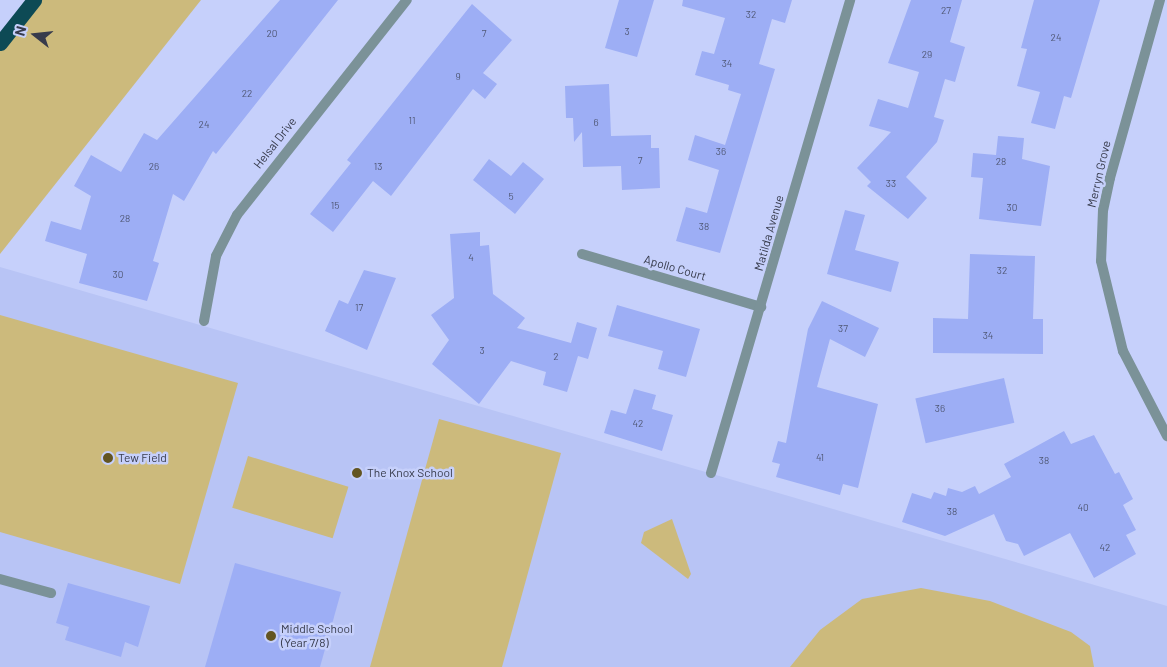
<!DOCTYPE html>
<style>
body{margin:0}
#map{position:relative;width:1167px;height:667px;overflow:hidden;background:#c6d0fb;font-family:Barlow,sans-serif}
div>[style]{position:absolute}
.built>*{inset:0;background:#b8c4f5}
.green>*{inset:0;background:#ccba7c;transform-origin:0 0}
.building>*{inset:0;background:#9daef5;transform-origin:0 0}
.lane>*{height:10px;margin:-5px;padding:0 5px;transform-origin:5px;border-radius:5px;background:#7b9298}
.street>*{height:10px;margin:-5px;padding:0 5px;transform-origin:5px;border-radius:5px;background:#7b9298}
.highway>*{height:15px;margin:-7.5px;padding:0 7.5px;transform-origin:7.5px;border-radius:7.5px;background:#0d4a55}
.dots>*{width:14px;height:14px;translate:-50% -50%;box-sizing:border-box;border:2px solid #c6d0fb;border-radius:50%}
span{translate:-50% -50%;white-space:nowrap;text-align:center;line-height:1.15;-webkit-text-stroke:5px #c6d0fb;paint-order:stroke}
.number-label{font-size:10px;color:#505876}
.number-label span{-webkit-text-stroke-width:0}
.street-label{font-size:12px;color:#373b4c}
.poi-label{font-size:12px;color:#373b4c}
.left{translate:0 -50%;text-align:left}
.north{position:absolute;left:10px;top:10px;width:50px;height:50px;-webkit-text-stroke:4px #c6d0fb;paint-order:stroke;rotate:286deg;font-size:14px;font-weight:700;line-height:20px;text-align:center;color:#373b4c}
.north::after{content:'';display:block;margin:auto;width:18px;height:22px;background:#373b4c;clip-path:polygon(50% 0,100% 100%,50% 72%,0 100%)}
</style>
<div id="map">
<div class="built">
<i style="clip-path:polygon(0 267px,1167px 606px,1167px 667px,0 667px)"></i>
</div>
<div class="green">
<i style="clip-path:polygon(34px 0,201px 0,0 254px,0 43px)"></i>
<i style="clip-path:polygon(0 315px,238px 383px,180px 584px,0 532px)"></i>
<i style="clip-path:polygon(439px 419px,561px 453px,502px 667px,370px 667px)"></i>
<i style="left:248px;top:456px;width:105px;height:54px;rotate:17deg"></i>
<i style="clip-path:polygon(672px 519px,691px 574px,688px 579px,641px 543px,644px 532px)"></i>
<i style="clip-path:polygon(921px 588px,990px 601px,1071px 632px,1090px 646px,1094px 667px,790px 667px,820px 630px,862px 599px)"></i>
</div>
<div class="building">
<i style="clip-path:polygon(280px 0,338px 0,216px 154px,213px 151px,184px 201px,173px 194px,153px 261px,159px 263px,147px 301px,79px 283px,87px 254px,45px 241px,51px 221px,81px 230px,91px 196px,74px 186px,91px 155px,121px 172px,144px 133px,157px 140px)"></i>
<i style="clip-path:polygon(619px 0,654px 0,637px 57px,605px 48px)"></i>
<i style="clip-path:polygon(683px 0,792px 0,785px 23px,772px 19px,759px 64px,775px 69px,720px 253px,676px 241px,686px 207px,707px 213px,719px 170px,688px 160px,695px 135px,725px 145px,741px 94px,728px 90px,729px 85px,695px 75px,702px 51px,714px 54px,725px 18px,682px 6px)"></i>
<i style="clip-path:polygon(911px 0,962px 0,950px 42px,965px 47px,955px 82px,945px 79px,934px 117px,944px 120px,937px 142px,906px 177px,927px 198px,908px 219px,867px 186px,871px 182px,857px 168px,891px 132px,869px 126px,878px 99px,908px 108px,919px 72px,888px 63px)"></i>
<i style="clip-path:polygon(1034px 0,1100px 0,1071px 98px,1064px 96px,1055px 129px,1031px 123px,1040px 92px,1017px 86px,1027px 49px,1021px 48px)"></i>
<i style="clip-path:polygon(472px 4px,512px 40px,483px 73px,497px 84px,485px 99px,473px 89px,391px 196px,373px 181px,333px 232px,310px 214px,351px 163px,347px 160px)"></i>
<i style="clip-path:polygon(609px 84px,611px 136px,651px 135px,651px 148px,659px 148px,660px 188px,622px 190px,621px 166px,583px 167px,582px 132px,574px 142px,573px 118px,566px 118px,565px 86px)"></i>
<i style="clip-path:polygon(998px 136px,1024px 138px,1022px 159px,1050px 166px,1041px 226px,979px 219px,983px 178px,971px 177px,973px 153px,996px 155px)"></i>
<i style="clip-path:polygon(489px 159px,511px 176px,523px 162px,544px 179px,515px 214px,473px 180px)"></i>
<i style="clip-path:polygon(845px 210px,865px 215px,855px 250px,899px 262px,891px 292px,827px 274px)"></i>
<i style="clip-path:polygon(480px 232px,480px 246px,489px 245px,493px 294px,525px 318px,517px 328px,571px 343px,577px 322px,597px 328px,588px 359px,578px 356px,567px 392px,543px 385px,546px 372px,511px 361px,479px 404px,432px 364px,449px 340px,431px 315px,454px 298px,450px 234px)"></i>
<i style="clip-path:polygon(970px 254px,1035px 256px,1033px 319px,1043px 319px,1043px 354px,933px 353px,933px 318px,968px 319px)"></i>
<i style="clip-path:polygon(364px 270px,396px 278px,367px 350px,325px 331px,339px 300px,348px 304px)"></i>
<i style="clip-path:polygon(822px 301px,879px 328px,865px 357px,830px 339px,817px 387px,878px 404px,858px 488px,843px 484px,840px 495px,776px 477px,780px 464px,772px 462px,778px 441px,786px 443px,808px 329px)"></i>
<i style="clip-path:polygon(617px 305px,700px 329px,686px 377px,658px 369px,663px 351px,608px 336px)"></i>
<i style="left:1004px;top:378px;width:46px;height:91px;rotate:77deg"></i>
<i style="clip-path:polygon(634px 389px,656px 395px,652px 409px,673px 415px,662px 451px,604px 433px,611px 410px,626px 414px)"></i>
<i style="clip-path:polygon(1064px 431px,1071px 444px,1094px 435px,1115px 474px,1119px 472px,1133px 499px,1123px 505px,1136px 530px,1126px 535px,1136px 554px,1094px 578px,1070px 533px,1024px 556px,1018px 544px,1006px 541px,994px 514px,945px 536px,902px 522px,912px 493px,931px 499px,934px 492px,946px 496px,948px 488px,962px 492px,975px 486px,979px 494px,1011px 477px,1004px 464px)"></i>
<i style="clip-path:polygon(235px 563px,341px 592px,320px 667px,205px 667px)"></i>
<i style="clip-path:polygon(68px 583px,150px 606px,138px 647px,125px 642px,121px 657px,65px 640px,69px 627px,56px 623px)"></i>
</div>
<div class="lane">
<i style="left:0;top:579px;width:53px;rotate:15.4deg"></i>
</div>
<div class="street">
<i style="left:1160px;top:0;width:185px;rotate:105.7deg"></i>
<i style="left:1110px;top:178px;width:33px;rotate:102deg"></i>
<i style="left:1103px;top:210px;width:51px;rotate:92.2deg"></i>
<i style="left:1101px;top:261px;width:93px;rotate:76.3deg"></i>
<i style="left:1123px;top:351px;width:96px;rotate:62.6deg"></i>
<i style="left:582px;top:254px;width:187px;rotate:16.5deg"></i>
<i style="left:204px;top:321px;width:66px;rotate:-79.5deg"></i>
<i style="left:216px;top:256px;width:46px;rotate:-62.9deg"></i>
<i style="left:237px;top:215px;width:274px;rotate:-51.7deg"></i>
<i style="left:711px;top:473px;width:493px;rotate:-73.6deg"></i>
</div>
<div class="highway">
<i style="left:0;top:43px;width:55px;rotate:-51.7deg"></i>
</div>
<div class="dots">
<i style="left:108px;top:458px;background:#635522"></i>
<i style="left:357px;top:473px;background:#635522"></i>
<i style="left:271px;top:636px;background:#635522"></i>
</div>
<div class="number-label">
<span style="left:946px;top:11px">27</span>
<span style="left:751px;top:15px">32</span>
<span style="left:627px;top:32px">3</span>
<span style="left:272px;top:34px">20</span>
<span style="left:484px;top:34px">7</span>
<span style="left:1056px;top:38px">24</span>
<span style="left:927px;top:55px">29</span>
<span style="left:727px;top:64px">34</span>
<span style="left:458px;top:77px">9</span>
<span style="left:247px;top:94px">22</span>
<span style="left:412px;top:121px">11</span>
<span style="left:596px;top:123px">6</span>
<span style="left:204px;top:125px">24</span>
<span style="left:721px;top:152px">36</span>
<span style="left:640px;top:161px">7</span>
<span style="left:1001px;top:162px">28</span>
<span style="left:154px;top:167px">26</span>
<span style="left:378px;top:167px">13</span>
<span style="left:891px;top:184px">33</span>
<span style="left:511px;top:197px">5</span>
<span style="left:335px;top:206px">15</span>
<span style="left:1012px;top:208px">30</span>
<span style="left:125px;top:219px">28</span>
<span style="left:704px;top:227px">38</span>
<span style="left:471px;top:258px">4</span>
<span style="left:1002px;top:271px">32</span>
<span style="left:118px;top:275px">30</span>
<span style="left:359px;top:308px">17</span>
<span style="left:843px;top:329px">37</span>
<span style="left:988px;top:336px">34</span>
<span style="left:482px;top:351px">3</span>
<span style="left:556px;top:357px">2</span>
<span style="left:940px;top:409px">36</span>
<span style="left:638px;top:424px">42</span>
<span style="left:820px;top:458px">41</span>
<span style="left:1044px;top:461px">38</span>
<span style="left:1083px;top:508px">40</span>
<span style="left:952px;top:512px">38</span>
<span style="left:1105px;top:548px">42</span>
</div>
<div class="street-label">
<span style="left:275px;top:143px;rotate:-52deg">Helsal Drive</span>
<span style="left:1099px;top:174px;rotate:-77deg">Merryn Grove</span>
<span style="left:769px;top:233px;rotate:-74deg">Matilda Avenue</span>
<span style="left:675px;top:268px;rotate:16deg">Apollo Court</span>
</div>
<div class="poi-label">
<span class="left" style="left:118px;top:458px">Tew Field</span>
<span class="left" style="left:367px;top:473px">The Knox School</span>
<span class="left" style="left:281px;top:636px">Middle School<br>(Year 7/8)</span>
</div>
<div class="north">N</div>
</div>
